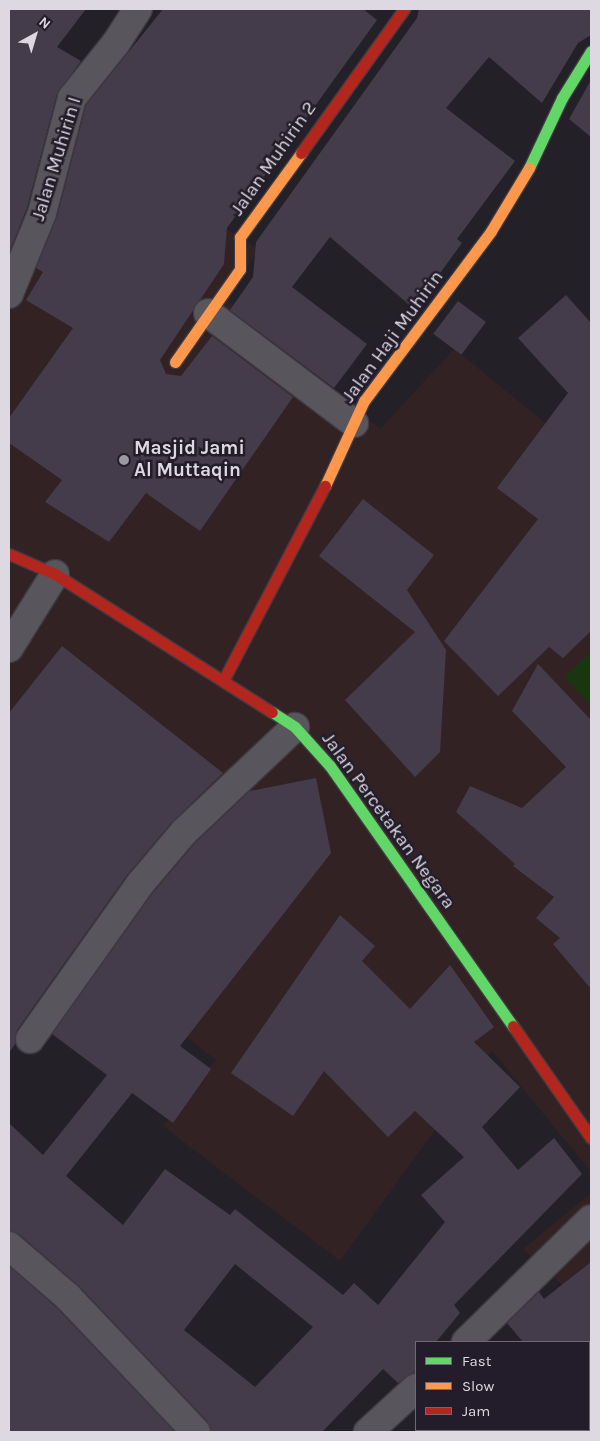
<!DOCTYPE html>
<style>
body{margin:0}
#map{position:relative;width:600px;height:1441px;overflow:hidden;background:#242028;font-family:Karla,sans-serif}
div>[style]{position:absolute}
.commercial>*{inset:0;background:#332224}
.green>*{inset:0;background:#1a360e}
.building>*{inset:0;background:#443b4b;transform-origin:0 0}
.roads{filter:drop-shadow(1px 0 #3f3b42) drop-shadow(-1px 0 #3f3b42) drop-shadow(0 1px #3f3b42) drop-shadow(0 -1px #3f3b42)}
.street>*{height:28px;margin:-14px;padding:0 14px;transform-origin:14px;border-radius:14px;background:#58555c}
.fast>*{height:11px;margin:-5.5px;padding:0 5.5px;transform-origin:5.5px;border-radius:5.5px;background:#63d668}
.slow>*{height:11px;margin:-5.5px;padding:0 5.5px;transform-origin:5.5px;border-radius:5.5px;background:#ff974d}
.jam>*{height:11px;margin:-5.5px;padding:0 5.5px;transform-origin:5.5px;border-radius:5.5px;background:#b3261e}
.dots>*{width:14px;height:14px;translate:-50% -50%;box-sizing:border-box;border:2px solid #231d2b;border-radius:50%}
span{translate:-50% -50%;white-space:nowrap;text-align:center;line-height:1.15;-webkit-text-stroke:5px #231d2b;paint-order:stroke}
.street-label{font-size:19px;color:#ddd8e2}
.poi-label{font-size:19px;color:#ddd8e2;font-weight:700}
.left{translate:0 -50%;text-align:left}
.frame{position:absolute;inset:0;border:10px solid #ddd8e2;pointer-events:none}
.legend{position:absolute;left:415px;top:1341px;width:175px;height:90px;box-sizing:border-box;background:#231d2b;border:1px solid #6d6874;margin:0;padding:6px 9px;list-style:none;font-size:15px;color:#ddd8e2}
.legend li{display:flex;align-items:center;gap:10px;height:25px}
.legend b{width:25px;border:1px solid #6d6874}
.north{position:absolute;left:10px;top:10px;width:50px;height:50px;-webkit-text-stroke:4px #231d2b;paint-order:stroke;rotate:39deg;font-size:14px;font-weight:700;line-height:20px;text-align:center;color:#ddd8e2}
.north::after{content:'';display:block;margin:auto;width:18px;height:22px;background:#ddd8e2;clip-path:polygon(50% 0,100% 100%,50% 72%,0 100%)}
</style>
<div id="map">
<div class="commercial">
<i style="clip-path:polygon(87px 140px,258px 249px,228px 301px,380px 429px,454px 349px,591px 460px,591px 1172px,492px 1051px,340px 1261px,163px 1126px,216px 1060px,9px 897px,9px 244px)"></i>
<i style="clip-path:polygon(591px 1193px,591px 1312px,523px 1249px)"></i>
</div>
<div class="green">
<i style="clip-path:polygon(591px 652px,591px 705px,564px 677px)"></i>
</div>
<div class="building">
<i style="clip-path:polygon(9px 9px,86px 9px,57px 47px,81px 61px,57px 94px,27px 208px,9px 253px)"></i>
<i style="clip-path:polygon(163px 9px,363px 9px,377px 20px,227px 228px,224px 264px,160px 360px,166px 374px,181px 376px,212px 336px,293px 397px,200px 531px,146px 493px,109px 542px,45px 502px,62px 480px,9px 443px,9px 418px,73px 328px,26px 300px,43px 272px,36px 268px,57px 217px,86px 105px)"></i>
<i style="clip-path:polygon(419px 9px,591px 9px,591px 35px,578px 43px,542px 103px,489px 57px,446px 108px,515px 161px,457px 239px,462px 243px,414px 309px,330px 237px,292px 287px,367px 344px,334px 388px,230px 310px,253px 277px,256px 242px,417px 18px)"></i>
<i style="clip-path:polygon(591px 80px,591px 137px,569px 119px)"></i>
<i style="clip-path:polygon(566px 295px,591px 323px,591px 631px,563px 658px,549px 647px,498px 696px,444px 641px,538px 519px,497px 488px,568px 393px,518px 338px)"></i>
<i style="left:458px;top:301px;width:35px;height:41px;rotate:37deg"></i>
<i style="clip-path:polygon(363px 499px,434px 555px,407px 590px,446px 650px,440px 752px,415px 777px,345px 700px,415px 632px,319px 556px)"></i>
<i style="clip-path:polygon(62px 646px,223px 773px,172px 822px,127px 875px,17px 1030px,15px 1044px,9px 1053px,9px 713px)"></i>
<i style="clip-path:polygon(538px 664px,591px 720px,591px 989px,553px 944px,560px 938px,536px 918px,554px 897px,513px 866px,515px 864px,456px 812px,470px 786px,522px 808px,566px 767px,512px 711px)"></i>
<i style="clip-path:polygon(evenodd,316px 778px,331px 853px,180px 1046px,211px 1069px,173px 1123px,132px 1093px,66px 1176px,123px 1225px,165px 1169px,230px 1215px,235px 1209px,343px 1295px,354px 1283px,378px 1305px,445px 1222px,421px 1195px,464px 1157px,415px 1111px,388px 1137px,324px 1071px,293px 1116px,231px 1073px,340px 915px,375px 946px,362px 961px,410px 1009px,450px 965px,494px 1027px,474px 1042px,520px 1087px,482px 1127px,518px 1170px,554px 1138px,582px 1174px,454px 1305px,460px 1313px,436px 1342px,416px 1342px,416px 1373px,398px 1383px,383px 1369px,322px 1432px,211px 1432px,207px 1421px,79px 1286px,19px 1234px,9px 1231px,9px 1123px,43px 1155px,107px 1075px,52px 1034px,152px 894px,195px 843px,250px 791px,316px 778px,235px 1264px,313px 1327px,255px 1387px,184px 1330px,235px 1264px)"></i>
<i style="clip-path:polygon(591px 1262px,591px 1342px,523px 1342px,507px 1323px,539px 1292px,544px 1299px)"></i>
<i style="clip-path:polygon(9px 1266px,57px 1308px,175px 1432px,9px 1432px)"></i>
</div>
<div class="roads">
<div class="street">
<i style="left:9px;top:294px;width:87px;rotate:-67.8deg"></i>
<i style="left:42px;top:213px;width:119px;rotate:-75.4deg"></i>
<i style="left:72px;top:98px;width:70px;rotate:-51.3deg"></i>
<i style="left:116px;top:43px;width:40px;rotate:-57.1deg"></i>
<i style="left:208px;top:313px;width:183px;rotate:37deg"></i>
<i style="left:9px;top:648px;width:87px;rotate:-58.1deg"></i>
<i style="left:30px;top:1039px;width:190px;rotate:-54.6deg"></i>
<i style="left:140px;top:884px;width:68px;rotate:-49.8deg"></i>
<i style="left:184px;top:832px;width:153px;rotate:-43.4deg"></i>
<i style="left:9px;top:1246px;width:78px;rotate:40.8deg"></i>
<i style="left:68px;top:1297px;width:186px;rotate:46.5deg"></i>
<i style="left:466px;top:1342px;width:175px;rotate:-44.5deg"></i>
<i style="left:368px;top:1432px;width:65px;rotate:-42.5deg"></i>
</div>
<div class="fast">
<i style="left:529px;top:168px;width:77px;rotate:-64.8deg"></i>
<i style="left:562px;top:98px;width:55px;rotate:-58.3deg"></i>
<i style="left:272px;top:712px;width:27px;rotate:33deg"></i>
<i style="left:295px;top:727px;width:52px;rotate:48.1deg"></i>
<i style="left:330px;top:766px;width:318px;rotate:54.9deg"></i>
</div>
<div class="slow">
<i style="left:175px;top:362px;width:113px;rotate:-55deg"></i>
<i style="left:240px;top:269px;width:32px;rotate:-90deg"></i>
<i style="left:240px;top:237px;width:104px;rotate:-54deg"></i>
<i style="left:325px;top:486px;width:94px;rotate:-65.4deg"></i>
<i style="left:364px;top:401px;width:212px;rotate:-53.2deg"></i>
<i style="left:491px;top:231px;width:74px;rotate:-58.9deg"></i>
</div>
<div class="jam">
<i style="left:301px;top:153px;width:177px;rotate:-54.4deg"></i>
<i style="left:9px;top:554px;width:50px;rotate:23.5deg"></i>
<i style="left:55px;top:574px;width:257px;rotate:32.5deg"></i>
<i style="left:224px;top:679px;width:218px;rotate:-62.4deg"></i>
<i style="left:513px;top:1026px;width:136px;rotate:55.1deg"></i>
</div>
</div>
<div class="dots">
<i style="left:124px;top:460px;background:#9c98a1"></i>
</div>
<div class="street-label">
<span style="left:57px;top:159px;rotate:-73deg">Jalan Muhirin I</span>
<span style="left:274px;top:159px;rotate:-55deg">Jalan Muhirin 2</span>
<span style="left:393px;top:337px;rotate:-54deg">Jalan Haji Muhirin</span>
<span style="left:388px;top:821px;rotate:54deg">Jalan Percetakan Negara</span>
</div>
<div class="poi-label">
<span class="left" style="left:134px;top:460px">Masjid Jami<br>Al Muttaqin</span>
</div>
<div class="frame"></div>
<ul class="legend">
<li><b style="height:6px;background:#63d668"></b>Fast</li>
<li><b style="height:6px;background:#ff974d"></b>Slow</li>
<li><b style="height:6px;background:#b3261e"></b>Jam</li>
</ul>
<div class="north">N</div>
</div>
